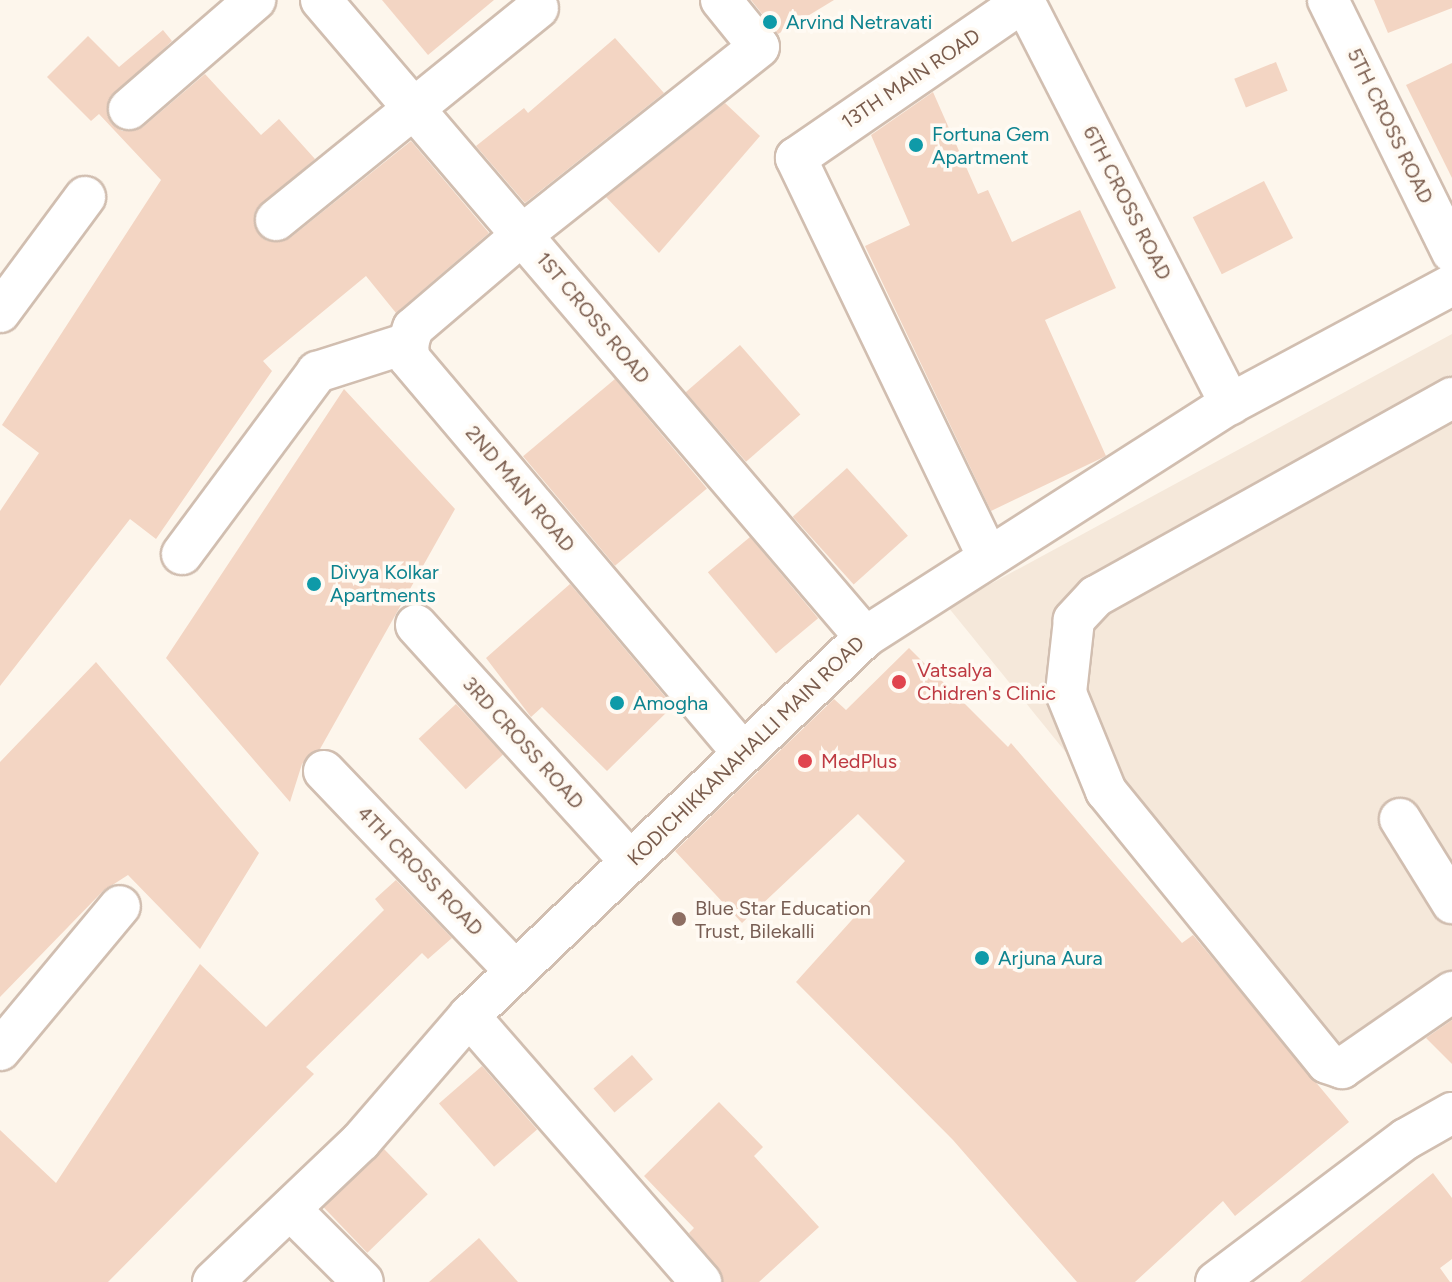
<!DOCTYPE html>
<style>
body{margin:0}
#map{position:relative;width:1452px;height:1282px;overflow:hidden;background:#fdf6ec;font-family:Figtree,sans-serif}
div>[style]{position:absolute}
.residential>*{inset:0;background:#f5e8da}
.building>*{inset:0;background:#f3d5c3;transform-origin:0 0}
.roads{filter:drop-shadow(2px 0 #d1beb0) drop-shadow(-2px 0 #d1beb0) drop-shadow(0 2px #d1beb0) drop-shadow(0 -2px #d1beb0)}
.minor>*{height:40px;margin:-20px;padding:0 20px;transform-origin:20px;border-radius:20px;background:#fff}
.dots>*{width:22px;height:22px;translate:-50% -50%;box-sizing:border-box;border:4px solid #fffaf3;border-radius:50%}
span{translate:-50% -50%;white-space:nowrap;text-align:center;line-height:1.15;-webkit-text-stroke:7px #fffaf3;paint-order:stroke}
.culture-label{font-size:20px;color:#0d838f}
.left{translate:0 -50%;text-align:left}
.street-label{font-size:20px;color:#7a5c4d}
.health-label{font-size:20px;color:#be3a42}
.education-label{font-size:20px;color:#785e54}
</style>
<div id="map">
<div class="residential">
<i style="clip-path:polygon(1452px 334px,1452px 1004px,1334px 1083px,948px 607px)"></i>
</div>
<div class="building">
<i style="clip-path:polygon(382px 0,494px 0,428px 55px)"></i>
<i style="clip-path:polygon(751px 0,834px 0,778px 34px)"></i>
<i style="clip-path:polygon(1374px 0,1452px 0,1452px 8px,1388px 33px)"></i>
<i style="clip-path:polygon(163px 30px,172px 41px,108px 101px,111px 123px,122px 131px,143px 127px,205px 74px,261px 135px,279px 119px,315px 159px,255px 211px,254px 224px,267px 241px,290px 238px,411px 141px,489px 233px,396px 313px,366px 276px,263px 361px,272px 371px,156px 539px,130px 519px,0 686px,0 511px,39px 453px,2px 425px,161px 180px,99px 114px,91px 121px,47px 77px,88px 36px,119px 67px)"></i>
<i style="clip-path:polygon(615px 38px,664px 93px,525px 203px,476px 146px,524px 108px,528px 113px)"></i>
<i style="left:1276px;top:62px;width:31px;height:45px;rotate:68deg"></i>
<i style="clip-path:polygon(1452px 63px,1452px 178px,1406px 85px)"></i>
<i style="clip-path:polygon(933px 92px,978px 194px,988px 190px,1012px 242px,1080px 210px,1116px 288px,1045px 320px,1106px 456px,991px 511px,865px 246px,910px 225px,871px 135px)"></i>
<i style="clip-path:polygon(725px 103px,760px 136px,659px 253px,606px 197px)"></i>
<i style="left:1264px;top:181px;width:64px;height:80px;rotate:63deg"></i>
<i style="left:740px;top:345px;width:92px;height:72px;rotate:49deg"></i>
<i style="left:615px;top:379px;width:143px;height:120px;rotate:50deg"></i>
<i style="clip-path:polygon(344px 389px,455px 509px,320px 749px,302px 764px,290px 802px,166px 658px)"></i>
<i style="left:847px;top:468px;width:91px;height:73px;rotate:48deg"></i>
<i style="left:750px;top:537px;width:106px;height:55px;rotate:50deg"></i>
<i style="clip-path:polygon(570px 584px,673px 706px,607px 771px,542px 707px,531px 717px,486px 658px)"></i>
<i style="clip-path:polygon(909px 648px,1008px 747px,1011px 743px,1182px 943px,1193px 935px,1349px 1122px,1235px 1216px,1223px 1201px,1135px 1282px,1077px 1282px,953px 1140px,796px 982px,905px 861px,858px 814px,742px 923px,675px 851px,834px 699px,846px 710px)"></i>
<i style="clip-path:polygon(96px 662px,259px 853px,200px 949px,128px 875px,103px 891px,0 997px,0 762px)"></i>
<i style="left:456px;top:704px;width:69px;height:51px;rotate:47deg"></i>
<i style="clip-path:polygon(396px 880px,452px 938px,428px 959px,422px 953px,306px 1067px,314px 1074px,108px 1282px,0 1282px,0 1130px,56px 1183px,200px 964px,266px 1027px,384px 910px,375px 899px)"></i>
<i style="clip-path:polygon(1452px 1020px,1452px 1064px,1426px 1038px)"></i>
<i style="left:632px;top:1055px;width:32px;height:51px;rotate:49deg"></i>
<i style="left:482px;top:1066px;width:84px;height:57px;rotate:49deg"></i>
<i style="clip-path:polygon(719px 1102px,763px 1147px,754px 1156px,819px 1227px,759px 1282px,723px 1282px,689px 1233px,694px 1228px,644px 1176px)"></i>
<i style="left:384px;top:1149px;width:63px;height:84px;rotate:46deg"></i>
<i style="clip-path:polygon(1433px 1173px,1452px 1198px,1452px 1259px,1440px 1268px,1450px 1282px,1300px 1282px)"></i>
<i style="clip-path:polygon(479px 1238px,518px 1282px,429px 1282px)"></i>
</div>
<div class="roads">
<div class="minor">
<i style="left:321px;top:0;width:838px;rotate:49.5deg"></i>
<i style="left:721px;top:0;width:60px;rotate:51deg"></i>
<i style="left:759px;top:47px;width:303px;rotate:141.6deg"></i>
<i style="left:522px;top:235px;width:143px;rotate:139.5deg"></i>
<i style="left:413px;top:328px;width:16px;rotate:108deg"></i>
<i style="left:408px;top:343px;width:15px;rotate:86deg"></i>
<i style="left:409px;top:358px;width:517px;rotate:49.78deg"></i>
<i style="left:1328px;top:0;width:281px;rotate:63.8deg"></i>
<i style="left:1024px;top:1px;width:453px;rotate:62.9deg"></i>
<i style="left:129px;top:109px;width:167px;rotate:-40.9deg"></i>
<i style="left:276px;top:220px;width:337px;rotate:-39deg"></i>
<i style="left:0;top:312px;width:143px;rotate:-53.5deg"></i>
<i style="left:1452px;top:398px;width:407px;rotate:150.9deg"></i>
<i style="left:1096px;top:596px;width:33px;rotate:133deg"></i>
<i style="left:1074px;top:620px;width:73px;rotate:96.3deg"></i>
<i style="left:1066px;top:693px;width:106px;rotate:67.8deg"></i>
<i style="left:1106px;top:791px;width:350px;rotate:50.9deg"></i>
<i style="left:1327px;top:1063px;width:16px;rotate:18deg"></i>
<i style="left:1342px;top:1068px;width:134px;rotate:-34.6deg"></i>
<i style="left:182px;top:554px;width:227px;rotate:-53.4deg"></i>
<i style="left:317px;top:372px;width:96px;rotate:-17.7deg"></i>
<i style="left:988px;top:557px;width:443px;rotate:-115.7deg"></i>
<i style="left:796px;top:158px;width:279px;rotate:-34.5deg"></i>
<i style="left:416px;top:625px;width:319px;rotate:47.8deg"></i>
<i style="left:324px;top:771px;width:277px;rotate:46.3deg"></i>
<i style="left:1400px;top:819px;width:99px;rotate:58.2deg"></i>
<i style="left:469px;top:1016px;width:353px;rotate:48.9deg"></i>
<i style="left:0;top:1050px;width:187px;rotate:-50.2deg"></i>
<i style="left:292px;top:1211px;width:100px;rotate:45deg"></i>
<i style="left:213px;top:1282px;width:204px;rotate:-43.6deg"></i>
<i style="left:361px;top:1141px;width:165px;rotate:-49.2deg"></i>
<i style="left:469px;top:1016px;width:548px;rotate:-43.74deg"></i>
<i style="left:865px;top:637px;width:433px;rotate:-32.6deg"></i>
<i style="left:1230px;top:404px;width:252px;rotate:-28.2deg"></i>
<i style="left:1216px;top:1282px;width:238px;rotate:-37deg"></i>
<i style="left:1406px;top:1139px;width:53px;rotate:-29.5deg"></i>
</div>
</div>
<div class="dots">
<i style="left:770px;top:22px;background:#0f9aa8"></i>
<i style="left:916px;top:145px;background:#0f9aa8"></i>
<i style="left:314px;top:584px;background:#0f9aa8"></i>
<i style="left:899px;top:682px;background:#e0444e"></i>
<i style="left:617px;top:703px;background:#0f9aa8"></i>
<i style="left:805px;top:761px;background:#e0444e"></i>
<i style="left:679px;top:919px;background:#8d6e63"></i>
<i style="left:982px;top:958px;background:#0f9aa8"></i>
</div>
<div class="culture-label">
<span class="left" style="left:786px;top:22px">Arvind Netravati</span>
<span class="left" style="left:932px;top:146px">Fortuna Gem<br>Apartment</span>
<span class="left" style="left:330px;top:584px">Divya Kolkar<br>Apartments</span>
<span class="left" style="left:633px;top:703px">Amogha</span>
<span class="left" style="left:998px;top:958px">Arjuna Aura</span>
</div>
<div class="street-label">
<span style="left:911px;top:79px;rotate:-34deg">13TH MAIN ROAD</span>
<span style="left:1390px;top:126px;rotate:64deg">5TH CROSS ROAD</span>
<span style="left:1127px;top:203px;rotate:63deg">6TH CROSS ROAD</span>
<span style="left:593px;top:318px;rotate:50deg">1ST CROSS ROAD</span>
<span style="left:520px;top:489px;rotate:50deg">2ND MAIN ROAD</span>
<span style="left:523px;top:743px;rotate:48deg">3RD CROSS ROAD</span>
<span style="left:746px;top:751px;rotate:-44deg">KODICHIKKANAHALLI MAIN ROAD</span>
<span style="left:420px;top:871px;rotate:46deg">4TH CROSS ROAD</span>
</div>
<div class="health-label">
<span class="left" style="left:917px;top:682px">Vatsalya<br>Chidren's Clinic</span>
<span class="left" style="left:821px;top:761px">MedPlus</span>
</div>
<div class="education-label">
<span class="left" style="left:695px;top:920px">Blue Star Education<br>Trust, Bilekalli</span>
</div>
</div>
